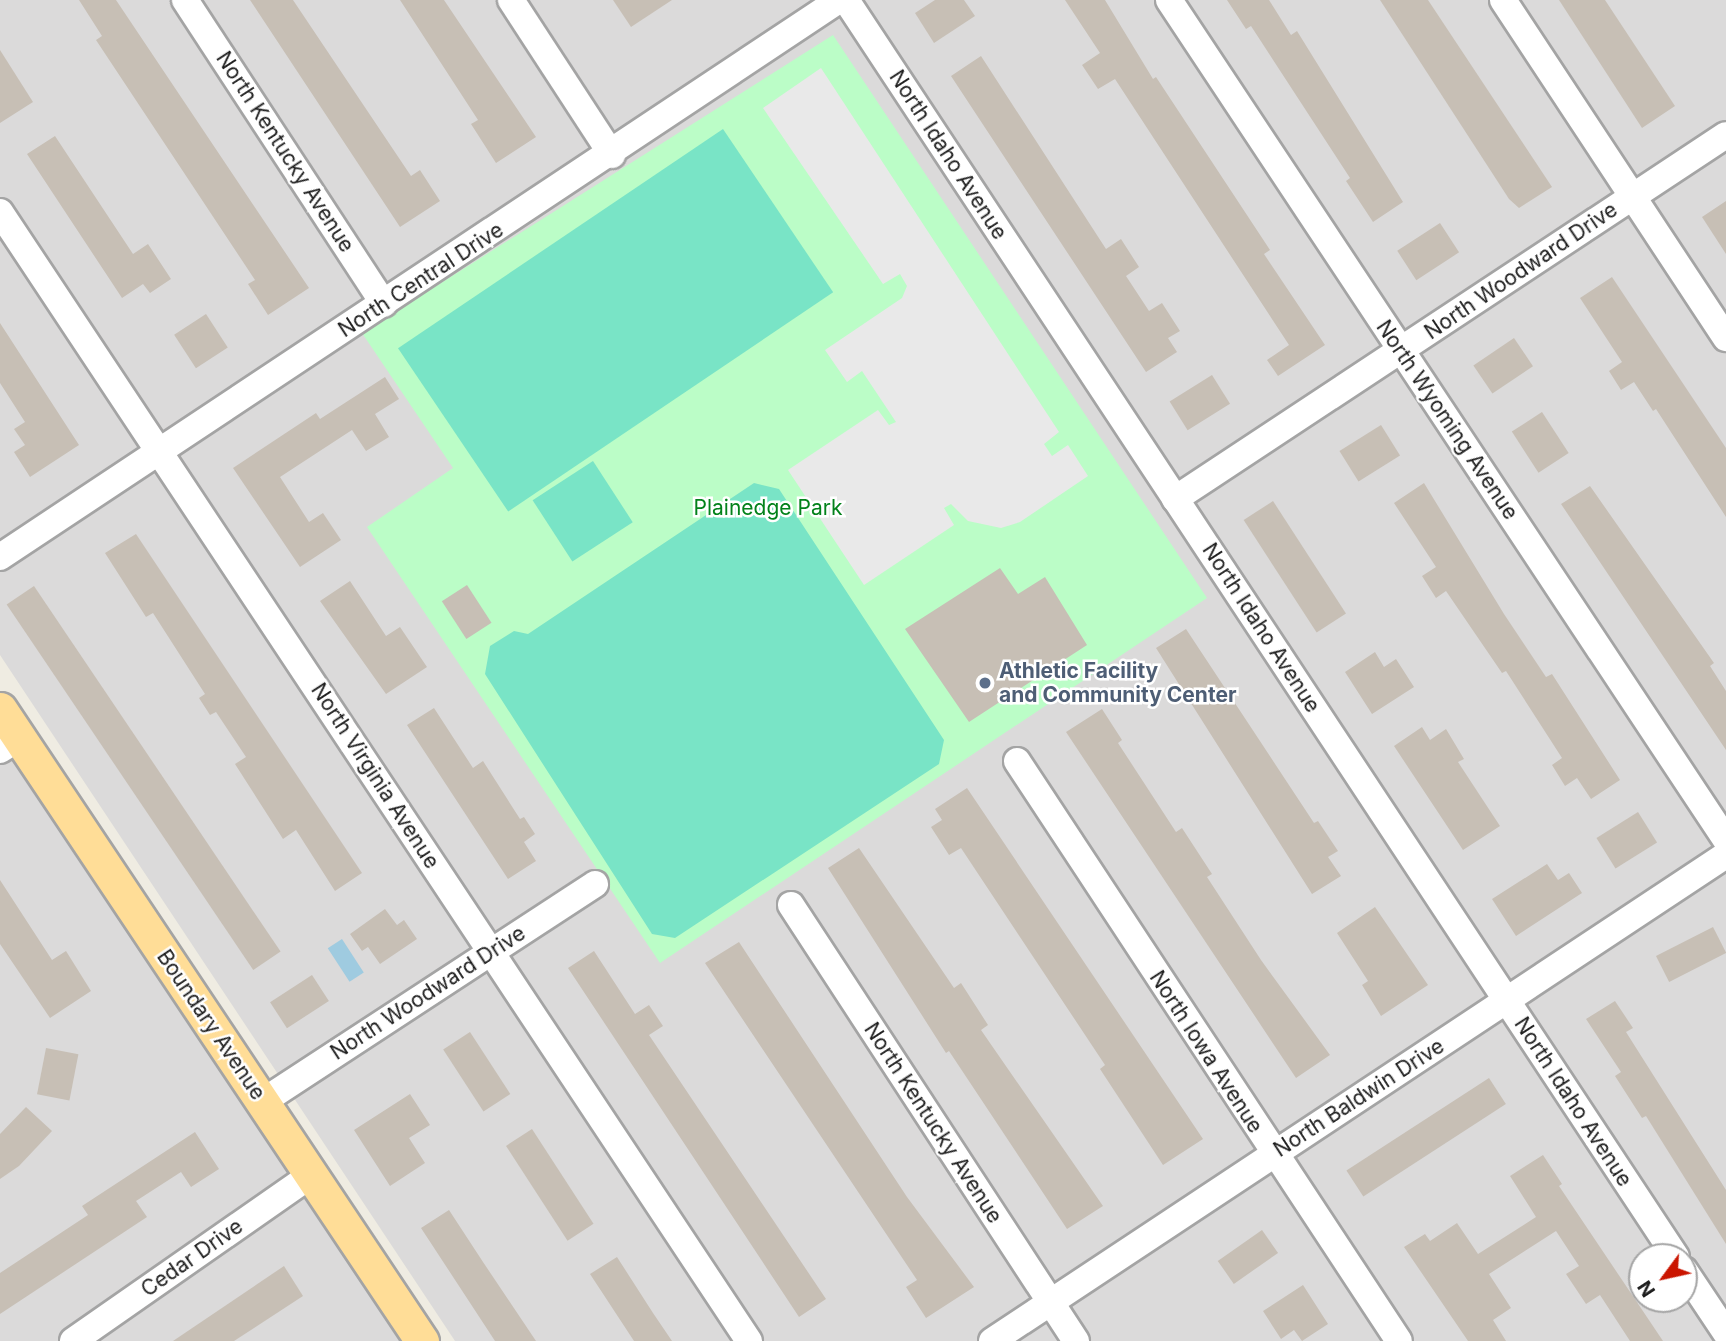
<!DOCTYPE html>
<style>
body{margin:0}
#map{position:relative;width:1726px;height:1341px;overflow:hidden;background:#efece2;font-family:Inter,sans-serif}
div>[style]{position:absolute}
.residential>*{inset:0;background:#dbdada}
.park>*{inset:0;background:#bbfdc7}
.pitch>*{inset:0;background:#79e4c6;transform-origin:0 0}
.parking>*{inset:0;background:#e9e9e9}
.water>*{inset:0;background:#9fcbe0;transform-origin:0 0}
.building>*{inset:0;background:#c7bfb5;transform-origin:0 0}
.roads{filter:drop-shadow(2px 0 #a4a4a4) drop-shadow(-2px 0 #a4a4a4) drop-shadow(0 2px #a4a4a4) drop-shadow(0 -2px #a4a4a4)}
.minor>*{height:26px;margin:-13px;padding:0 13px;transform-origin:13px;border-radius:13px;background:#fff}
.major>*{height:33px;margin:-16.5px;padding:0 16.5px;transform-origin:16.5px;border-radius:16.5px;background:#ffdd97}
.dots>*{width:19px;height:19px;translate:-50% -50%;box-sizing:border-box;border:4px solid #fff;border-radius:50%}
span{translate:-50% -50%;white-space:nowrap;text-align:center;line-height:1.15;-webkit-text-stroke:5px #fff;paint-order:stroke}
.street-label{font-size:21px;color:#1d1d1d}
.park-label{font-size:21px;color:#03821b}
.service-label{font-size:21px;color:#4e5e75;font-weight:700}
.left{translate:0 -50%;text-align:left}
.north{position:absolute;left:1628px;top:1243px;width:70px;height:70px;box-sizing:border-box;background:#fff;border:2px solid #a5a5a5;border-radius:50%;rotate:237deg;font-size:19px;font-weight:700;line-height:28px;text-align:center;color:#1d1d1d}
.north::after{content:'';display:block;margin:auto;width:24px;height:32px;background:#ca1500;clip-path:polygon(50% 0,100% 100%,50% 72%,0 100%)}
</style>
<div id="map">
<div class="residential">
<i style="clip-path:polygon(evenodd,0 0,1726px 0,1726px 1341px,455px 1341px,0 655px,0 0,1642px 1257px,1684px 1257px,1684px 1299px,1642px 1299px,1642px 1257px)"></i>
<i style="clip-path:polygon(0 722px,414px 1341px,0 1341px)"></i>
</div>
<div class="park">
<i style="clip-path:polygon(833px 35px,1207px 598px,660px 963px,367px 527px,453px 468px,362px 333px)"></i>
</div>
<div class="pitch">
<i style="left:723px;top:129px;width:197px;height:392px;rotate:56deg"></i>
<i style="left:593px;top:461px;width:73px;height:72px;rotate:57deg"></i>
<i style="clip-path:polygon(754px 483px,779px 489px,944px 740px,939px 764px,675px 938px,652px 934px,485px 674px,490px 646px,514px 631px,528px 634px)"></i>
</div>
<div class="parking">
<i style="clip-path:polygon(821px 68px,1059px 432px,1044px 444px,1052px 456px,1068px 445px,1088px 476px,1020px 522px,1001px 528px,968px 521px,951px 504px,944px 508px,954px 525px,864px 585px,788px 470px,878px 410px,889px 425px,896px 422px,862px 371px,847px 382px,825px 350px,902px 298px,907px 286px,900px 274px,883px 284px,763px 108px)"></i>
</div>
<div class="water">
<i style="left:342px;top:939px;width:40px;height:17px;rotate:57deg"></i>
</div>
<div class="building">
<i style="clip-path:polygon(79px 0,116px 0,309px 288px,268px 315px,248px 284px,255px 280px,96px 40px,102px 36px)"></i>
<i style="clip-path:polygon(250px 0,293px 0,411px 176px,420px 170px,440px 201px,400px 227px)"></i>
<i style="clip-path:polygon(400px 0,444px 0,536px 137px,496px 163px,471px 124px,478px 120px)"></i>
<i style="clip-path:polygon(613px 0,672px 0,631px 27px)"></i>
<i style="clip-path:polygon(935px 0,964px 0,975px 16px,934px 43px,915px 13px)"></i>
<i style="clip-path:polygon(1065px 0,1105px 0,1153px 79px,1156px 77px,1270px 250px,1264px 254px,1325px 345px,1278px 376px,1267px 360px,1289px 345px,1115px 79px,1098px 89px,1082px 65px,1100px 53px)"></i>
<i style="clip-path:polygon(1227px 0,1269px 0,1291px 35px,1297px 31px,1403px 202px,1373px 222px,1346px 181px,1350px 178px,1251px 26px,1246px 29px)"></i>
<i style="clip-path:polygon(1380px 0,1428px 0,1552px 187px,1519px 208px,1509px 199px)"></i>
<i style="clip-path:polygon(1559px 0,1605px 0,1675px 106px,1642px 128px)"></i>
<i style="clip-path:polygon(0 50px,33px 102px,0 123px)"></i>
<i style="clip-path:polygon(981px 56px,1106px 249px,1121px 239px,1139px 267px,1126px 276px,1149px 311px,1162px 303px,1180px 331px,1168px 338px,1177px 352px,1146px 372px,951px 76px)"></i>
<i style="clip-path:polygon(55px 136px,133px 254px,148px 244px,171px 279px,150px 293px,143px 284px,122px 298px,27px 154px)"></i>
<i style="clip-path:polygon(1726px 201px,1726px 254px,1702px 217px)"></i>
<i style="left:1440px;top:223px;width:35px;height:51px;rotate:57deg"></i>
<i style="clip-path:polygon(1612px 277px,1726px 448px,1726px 517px,1656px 409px,1653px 411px,1634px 382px,1621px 390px,1609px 371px,1622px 362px,1580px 298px)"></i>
<i style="left:206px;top:314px;width:40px;height:38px;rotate:57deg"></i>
<i style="clip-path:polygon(0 323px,79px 445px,30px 477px,14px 452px,25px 445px,14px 429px,25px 422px,0 383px)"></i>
<i style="left:1514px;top:338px;width:34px;height:49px;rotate:56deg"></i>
<i style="left:1212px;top:375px;width:34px;height:50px;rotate:58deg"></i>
<i style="clip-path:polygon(385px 377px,399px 399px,375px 414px,389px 437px,366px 451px,352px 430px,280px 477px,309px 522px,323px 513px,341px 540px,300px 567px,233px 468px,316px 413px,320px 419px)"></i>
<i style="left:1542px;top:412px;width:49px;height:36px;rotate:57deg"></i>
<i style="left:1381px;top:425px;width:36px;height:49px;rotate:58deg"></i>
<i style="clip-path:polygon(1424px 483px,1504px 614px,1546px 677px,1552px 674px,1620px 780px,1591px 799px,1577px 778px,1565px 786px,1552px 765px,1562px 758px,1506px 671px,1502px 673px,1446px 591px,1436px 598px,1422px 576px,1436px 567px,1394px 503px)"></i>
<i style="clip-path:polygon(1590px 486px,1714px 663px,1710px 666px,1726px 691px,1726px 750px,1561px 504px)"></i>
<i style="left:1273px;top:501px;width:134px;height:35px;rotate:57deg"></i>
<i style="clip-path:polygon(136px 534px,362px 873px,335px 891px,296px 830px,283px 839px,235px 764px,246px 757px,216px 712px,210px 715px,199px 698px,205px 694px,153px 613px,146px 617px,105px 553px)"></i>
<i style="clip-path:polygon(1000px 568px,1018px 594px,1045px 577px,1087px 645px,969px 722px,905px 629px)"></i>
<i style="clip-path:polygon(350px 581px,386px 636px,400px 627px,427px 667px,386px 694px,320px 601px)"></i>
<i style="left:467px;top:585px;width:45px;height:30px;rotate:57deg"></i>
<i style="left:34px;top:586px;width:441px;height:33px;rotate:56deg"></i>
<i style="clip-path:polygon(1186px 629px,1314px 823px,1318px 821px,1338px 851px,1328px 857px,1341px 876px,1312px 894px,1156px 648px)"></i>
<i style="clip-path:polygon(1375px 652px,1384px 667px,1396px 659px,1414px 687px,1372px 714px,1345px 672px)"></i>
<i style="clip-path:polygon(434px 708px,473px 768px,483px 761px,520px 819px,524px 817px,535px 834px,524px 842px,536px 861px,508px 879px,407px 725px)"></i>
<i style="clip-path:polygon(1102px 709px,1122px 740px,1118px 743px,1176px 832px,1182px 828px,1212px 874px,1207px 877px,1261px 960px,1330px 1055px,1296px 1078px,1066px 732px)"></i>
<i style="clip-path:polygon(1422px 727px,1430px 740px,1446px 729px,1464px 759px,1458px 762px,1500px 826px,1463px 850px,1394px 746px)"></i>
<i style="clip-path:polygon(967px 788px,1203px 1139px,1163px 1165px,1100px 1069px,1105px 1065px,961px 848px,949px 855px,931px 827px,942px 820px,935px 809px)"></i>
<i style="left:1638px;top:812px;width:36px;height:49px;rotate:58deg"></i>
<i style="clip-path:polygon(859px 848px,954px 988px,961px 983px,988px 1025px,981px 1030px,1103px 1206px,1067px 1229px,949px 1051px,946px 1053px,828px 868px)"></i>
<i style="clip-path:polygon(1547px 864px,1558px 880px,1569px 873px,1582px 893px,1516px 936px,1492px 899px)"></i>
<i style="clip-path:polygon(0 880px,52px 960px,66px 951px,91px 991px,50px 1018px,0 944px)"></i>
<i style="clip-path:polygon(1375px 907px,1428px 985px,1381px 1016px,1362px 985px,1368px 981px,1337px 933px)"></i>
<i style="clip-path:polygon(385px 909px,397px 925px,404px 920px,417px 939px,380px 964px,368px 947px,362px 951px,350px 934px)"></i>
<i style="left:1713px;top:927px;width:29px;height:64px;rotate:63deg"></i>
<i style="clip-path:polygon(739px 942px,907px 1197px,974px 1287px,926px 1318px,906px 1287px,917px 1280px,705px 963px)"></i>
<i style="clip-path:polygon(594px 951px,635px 1014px,649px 1005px,663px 1026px,649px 1035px,826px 1299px,799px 1317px,568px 968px)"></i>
<i style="left:312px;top:975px;width:31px;height:50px;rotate:57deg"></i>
<i style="clip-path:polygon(1615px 1001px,1633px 1028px,1626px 1032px,1726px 1190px,1726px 1244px,1646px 1116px,1642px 1118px,1615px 1076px,1621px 1072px,1586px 1019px)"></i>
<i style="left:470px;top:1032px;width:74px;height:32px;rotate:57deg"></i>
<i style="left:46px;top:1048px;width:33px;height:47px;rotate:11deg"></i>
<i style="left:1489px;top:1078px;width:31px;height:170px;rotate:57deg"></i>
<i style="clip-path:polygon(410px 1094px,430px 1125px,409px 1138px,425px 1163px,390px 1186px,354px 1130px)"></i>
<i style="clip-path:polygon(26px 1107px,52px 1131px,19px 1166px,0 1179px,0 1134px)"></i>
<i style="left:532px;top:1129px;width:113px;height:31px;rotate:57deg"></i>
<i style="clip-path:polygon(195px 1132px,219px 1169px,191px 1187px,181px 1172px,136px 1201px,147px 1217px,0 1314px,0 1273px,88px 1215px,82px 1206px)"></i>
<i style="clip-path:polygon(1543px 1155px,1562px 1184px,1559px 1186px,1663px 1341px,1630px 1341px,1600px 1295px,1586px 1304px,1566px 1274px,1579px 1266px,1556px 1231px,1489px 1274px,1511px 1308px,1493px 1320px,1506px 1341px,1468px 1341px,1404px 1247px,1425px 1234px,1430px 1241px,1457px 1223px,1478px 1254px,1536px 1217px,1510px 1176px)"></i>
<i style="clip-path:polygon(449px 1210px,483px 1262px,536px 1341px,495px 1341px,421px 1228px)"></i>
<i style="left:1262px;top:1230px;width:28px;height:54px;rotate:55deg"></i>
<i style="clip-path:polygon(617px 1257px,653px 1313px,672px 1341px,634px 1341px,590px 1274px)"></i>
<i style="clip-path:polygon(284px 1266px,303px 1296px,234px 1341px,173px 1341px)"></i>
<i style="clip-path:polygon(1303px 1285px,1328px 1324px,1302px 1341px,1294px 1330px,1281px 1339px,1263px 1311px)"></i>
</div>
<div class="roads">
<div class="minor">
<i style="left:185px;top:0;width:363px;rotate:56.8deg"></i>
<i style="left:511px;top:0;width:185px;rotate:56.9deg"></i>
<i style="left:846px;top:0;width:1506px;rotate:56.56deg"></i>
<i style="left:1169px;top:0;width:1008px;rotate:56.45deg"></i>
<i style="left:1503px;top:0;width:405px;rotate:56.6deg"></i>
<i style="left:0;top:212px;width:1355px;rotate:56.44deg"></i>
<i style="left:1175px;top:499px;width:660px;rotate:-33.45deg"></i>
<i style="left:0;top:557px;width:1007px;rotate:-33.58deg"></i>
<i style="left:0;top:750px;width:22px;rotate:-32deg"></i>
<i style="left:1017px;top:761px;width:694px;rotate:56.63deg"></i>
<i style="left:791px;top:905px;width:521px;rotate:56.83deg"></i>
<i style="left:262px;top:1102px;width:398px;rotate:-33.2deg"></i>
<i style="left:1684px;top:1270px;width:76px;rotate:56.3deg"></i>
<i style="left:73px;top:1341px;width:290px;rotate:-34.9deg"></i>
<i style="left:992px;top:1341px;width:880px;rotate:-33.51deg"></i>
</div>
<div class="major">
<i style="left:0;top:709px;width:760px;rotate:56.27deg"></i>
</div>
</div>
<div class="dots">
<i style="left:985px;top:683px;background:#5c6f8a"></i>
</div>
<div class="street-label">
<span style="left:285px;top:152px;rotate:57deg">North Kentucky Avenue</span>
<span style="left:948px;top:155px;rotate:57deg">North Idaho Avenue</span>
<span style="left:1521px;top:271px;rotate:-34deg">North Woodward Drive</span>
<span style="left:421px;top:280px;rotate:-33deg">North Central Drive</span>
<span style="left:1447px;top:420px;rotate:56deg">North Wyoming Avenue</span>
<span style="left:1261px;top:628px;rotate:57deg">North Idaho Avenue</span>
<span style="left:375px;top:776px;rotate:57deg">North Virginia Avenue</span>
<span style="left:428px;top:993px;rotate:-33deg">North Woodward Drive</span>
<span style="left:211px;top:1025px;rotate:56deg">Boundary Avenue</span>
<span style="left:1206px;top:1052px;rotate:57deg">North Iowa Avenue</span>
<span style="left:1359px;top:1098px;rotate:-33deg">North Baldwin Drive</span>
<span style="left:1573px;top:1102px;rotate:57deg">North Idaho Avenue</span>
<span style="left:933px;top:1123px;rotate:57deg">North Kentucky Avenue</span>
<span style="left:192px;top:1258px;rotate:-35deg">Cedar Drive</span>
</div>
<div class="park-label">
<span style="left:768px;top:508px">Plainedge Park</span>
</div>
<div class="service-label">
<span class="left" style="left:999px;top:683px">Athletic Facility<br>and Community Center</span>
</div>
<div class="north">N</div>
</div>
